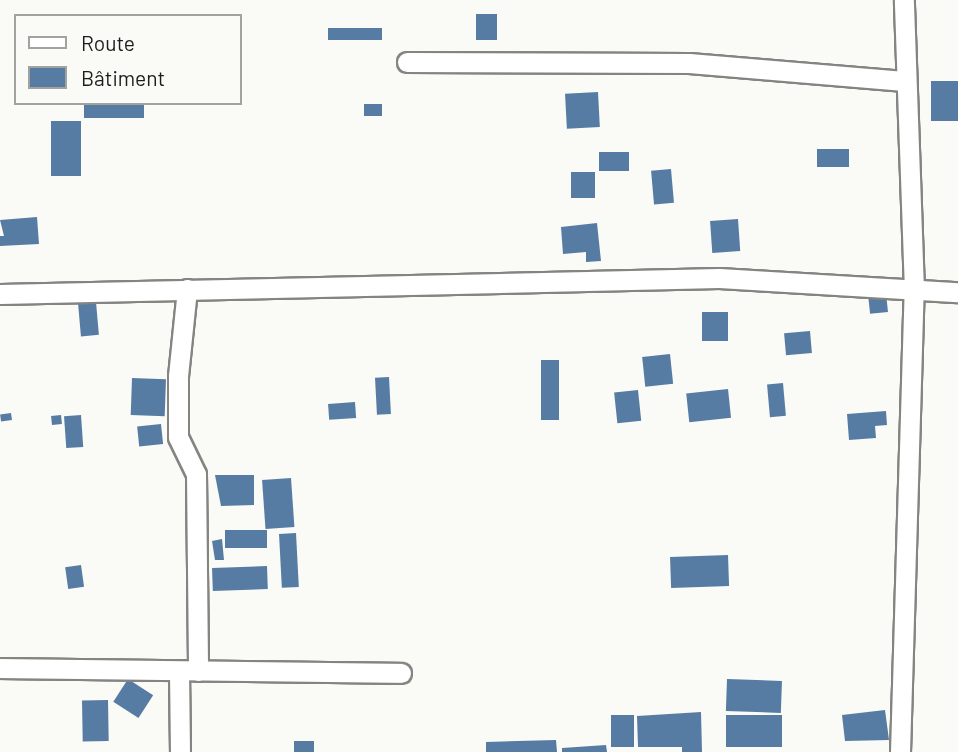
<!DOCTYPE html>
<meta charset="utf-8">
<style>
body{margin:0}
#map{position:relative;width:958px;height:752px;overflow:hidden;background:#fafaf6;font-family:Barlow,sans-serif}
div>[style]{position:absolute}
.building>*{inset:0;background:#577ca3;transform-origin:0 0}
.roads{filter:drop-shadow(2px 0 #848481) drop-shadow(-2px 0 #848481) drop-shadow(0 2px #848481) drop-shadow(0 -2px #848481)}
.minor>*{height:19px;margin:-9.5px;padding:0 9.5px;transform-origin:9.5px;border-radius:9.5px;background:#fff}
span{translate:-50% -50%;white-space:nowrap;text-align:center;line-height:1.15;-webkit-text-stroke:5px #fafaf6;paint-order:stroke}
.legend{position:absolute;left:14px;top:14px;width:228px;height:91px;box-sizing:border-box;background:#fafaf6;border:2px solid #a2a29f;margin:0;padding:9px 12px;list-style:none;font-size:21px;color:#1d1d1c}
.legend li{display:flex;align-items:center;gap:14px;height:35px}
.legend b{width:35px;border:2px solid #a2a29f}
</style>
<div id="map">
<div class="building">
<i style="left:476px;top:14px;width:21px;height:26px"></i>
<i style="left:382px;top:28px;width:12px;height:54px;rotate:90deg"></i>
<i style="left:958px;top:81px;width:40px;height:27px;rotate:90deg"></i>
<i style="left:598px;top:92px;width:35px;height:33px;rotate:87deg"></i>
<i style="left:84px;top:103px;width:60px;height:15px"></i>
<i style="left:382px;top:104px;width:12px;height:18px;rotate:90deg"></i>
<i style="left:51px;top:121px;width:30px;height:55px"></i>
<i style="left:817px;top:149px;width:32px;height:18px"></i>
<i style="left:599px;top:152px;width:30px;height:19px"></i>
<i style="left:671px;top:169px;width:34px;height:20px;rotate:85deg"></i>
<i style="left:595px;top:172px;width:26px;height:24px;rotate:90deg"></i>
<i style="clip-path:polygon(37px 217px,39px 244px,0 246px,0 236px,4px 236px,0 220px)"></i>
<i style="left:738px;top:219px;width:32px;height:28px;rotate:86deg"></i>
<i style="clip-path:polygon(597px 223px,601px 261px,586px 262px,586px 252px,563px 254px,561px 227px)"></i>
<i style="left:886px;top:293px;width:19px;height:18px;rotate:84deg"></i>
<i style="left:96px;top:302px;width:33px;height:18px;rotate:85deg"></i>
<i style="left:702px;top:312px;width:26px;height:29px"></i>
<i style="left:810px;top:331px;width:22px;height:26px;rotate:85deg"></i>
<i style="left:670px;top:354px;width:30px;height:28px;rotate:84deg"></i>
<i style="left:541px;top:360px;width:18px;height:60px"></i>
<i style="left:389px;top:377px;width:37px;height:14px;rotate:87deg"></i>
<i style="left:132px;top:378px;width:34px;height:37px;rotate:2deg"></i>
<i style="left:783px;top:383px;width:33px;height:16px;rotate:85deg"></i>
<i style="left:728px;top:389px;width:29px;height:42px;rotate:84deg"></i>
<i style="left:638px;top:390px;width:31px;height:24px;rotate:84deg"></i>
<i style="left:355px;top:402px;width:16px;height:27px;rotate:86deg"></i>
<i style="clip-path:polygon(886px 411px,887px 425px,875px 426px,876px 438px,849px 440px,847px 414px)"></i>
<i style="left:11px;top:413px;width:7px;height:11px;rotate:82deg"></i>
<i style="left:61px;top:415px;width:9px;height:10px;rotate:84deg"></i>
<i style="left:81px;top:415px;width:32px;height:17px;rotate:86deg"></i>
<i style="left:161px;top:424px;width:20px;height:24px;rotate:84deg"></i>
<i style="clip-path:polygon(215px 475px,254px 475px,254px 505px,221px 506px)"></i>
<i style="left:291px;top:478px;width:49px;height:29px;rotate:86deg"></i>
<i style="left:267px;top:530px;width:18px;height:42px;rotate:90deg"></i>
<i style="left:296px;top:533px;width:54px;height:17px;rotate:87deg"></i>
<i style="clip-path:polygon(222px 539px,224px 560px,215px 560px,212px 541px)"></i>
<i style="left:728px;top:555px;width:31px;height:58px;rotate:88deg"></i>
<i style="left:81px;top:565px;width:22px;height:16px;rotate:82deg"></i>
<i style="left:267px;top:566px;width:23px;height:55px;rotate:88deg"></i>
<i style="left:128px;top:679px;width:30px;height:27px;rotate:33deg"></i>
<i style="left:727px;top:679px;width:55px;height:32px;rotate:2deg"></i>
<i style="left:108px;top:700px;width:41px;height:26px;rotate:89deg"></i>
<i style="clip-path:polygon(885px 710px,889px 740px,845px 741px,842px 715px)"></i>
<i style="clip-path:polygon(701px 712px,702px 752px,682px 752px,682px 747px,638px 747px,637px 716px)"></i>
<i style="left:611px;top:715px;width:23px;height:32px"></i>
<i style="left:726px;top:715px;width:56px;height:32px"></i>
<i style="clip-path:polygon(556px 740px,557px 752px,486px 752px,486px 742px)"></i>
<i style="left:314px;top:741px;width:11px;height:20px;rotate:90deg"></i>
<i style="clip-path:polygon(606px 745px,607px 752px,562px 752px,562px 748px)"></i>
</div>
<div class="roads">
<div class="minor">
<i style="left:407px;top:62px;width:282px;rotate:0.2deg"></i>
<i style="left:689px;top:63px;width:216px;rotate:4.8deg"></i>
<i style="left:187px;top:289px;width:87px;rotate:95.9deg"></i>
<i style="left:178px;top:376px;width:61px;rotate:90deg"></i>
<i style="left:178px;top:437px;width:41px;rotate:64.1deg"></i>
<i style="left:196px;top:474px;width:197px;rotate:89.4deg"></i>
<i style="left:0;top:294px;width:719px;rotate:-1.27deg"></i>
<i style="left:719px;top:278px;width:239px;rotate:3.4deg"></i>
<i style="left:0;top:668px;width:401px;rotate:0.7deg"></i>
<i style="left:179px;top:671px;width:81px;rotate:89.3deg"></i>
<i style="left:900px;top:752px;width:461px;rotate:-88.3deg"></i>
<i style="left:914px;top:291px;width:291px;rotate:-92deg"></i>
</div>
</div>
<ul class="legend">
<li><b style="height:9px;background:#fff"></b>Route</li>
<li><b style="height:19px;background:#577ca3"></b>Bâtiment</li>
</ul>
</div>
